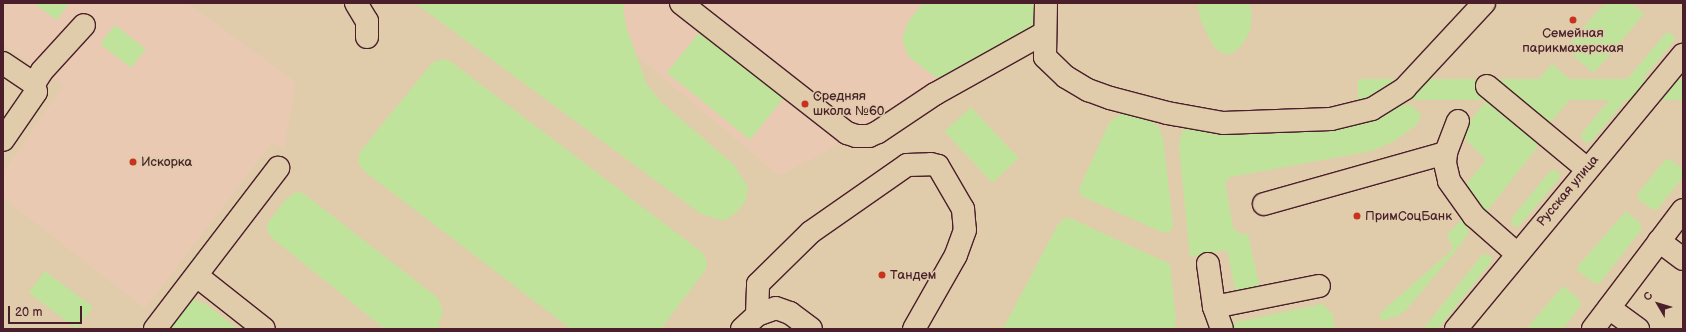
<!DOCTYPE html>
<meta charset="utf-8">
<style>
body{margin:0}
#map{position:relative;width:1686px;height:332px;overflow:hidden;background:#e0ccab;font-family:"Balsamiq Sans",sans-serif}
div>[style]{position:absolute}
.built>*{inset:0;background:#e9c9b1}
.green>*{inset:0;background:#c0e39c;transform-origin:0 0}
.roads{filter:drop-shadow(1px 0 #4a1f2b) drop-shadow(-1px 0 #4a1f2b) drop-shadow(0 1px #4a1f2b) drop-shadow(0 -1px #4a1f2b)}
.minor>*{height:22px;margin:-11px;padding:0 11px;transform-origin:11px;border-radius:11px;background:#e0ccab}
.major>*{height:22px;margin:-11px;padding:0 11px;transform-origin:11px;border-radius:11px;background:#e0ccab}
.dots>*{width:11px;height:11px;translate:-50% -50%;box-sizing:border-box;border:2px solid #e0ccab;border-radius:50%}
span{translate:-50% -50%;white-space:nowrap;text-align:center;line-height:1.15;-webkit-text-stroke:3px #e0ccab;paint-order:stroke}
.poi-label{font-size:13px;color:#4a1f2b}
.left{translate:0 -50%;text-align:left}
.street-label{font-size:13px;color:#4a1f2b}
.frame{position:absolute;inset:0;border:4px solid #4a1f2b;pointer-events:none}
.north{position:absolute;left:1638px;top:284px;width:40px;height:40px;-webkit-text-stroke:3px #e0ccab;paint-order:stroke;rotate:308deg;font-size:11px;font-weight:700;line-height:16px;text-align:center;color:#4a1f2b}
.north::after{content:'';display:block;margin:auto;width:14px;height:18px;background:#4a1f2b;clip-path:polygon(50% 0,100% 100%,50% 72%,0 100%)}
.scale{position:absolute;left:8px;top:306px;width:74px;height:18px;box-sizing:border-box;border:2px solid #4a1f2b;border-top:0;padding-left:5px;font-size:12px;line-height:14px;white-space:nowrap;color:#4a1f2b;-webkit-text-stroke:3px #e0ccab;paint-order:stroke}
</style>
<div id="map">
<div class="built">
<i style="clip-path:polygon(3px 3px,188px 3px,296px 82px,284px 150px,273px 142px,145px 309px,3px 198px,3px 172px,63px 86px,3px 44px)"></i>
<i style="clip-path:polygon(575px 3px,1040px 3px,1038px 30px,884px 122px,779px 176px)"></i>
</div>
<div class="green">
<i style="clip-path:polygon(33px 3px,69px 3px,57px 20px)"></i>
<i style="clip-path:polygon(415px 3px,623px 3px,626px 26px,646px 83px,661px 102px,734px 165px,748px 187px,746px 200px,738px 211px,724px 221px,701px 214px)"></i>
<i style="clip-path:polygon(923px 3px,1035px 3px,1034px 21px,1032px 28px,944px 78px,935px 77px,908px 56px,902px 39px,908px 22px)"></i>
<i style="clip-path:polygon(1197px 3px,1249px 3px,1252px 13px,1250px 31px,1242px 45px,1232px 54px,1221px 53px,1212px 44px,1200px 18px)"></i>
<i style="clip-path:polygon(1605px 3px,1631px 3px,1644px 14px,1594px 73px,1565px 49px)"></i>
<i style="left:115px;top:25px;width:39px;height:24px;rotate:38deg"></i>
<i style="left:702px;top:29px;width:107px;height:56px;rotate:39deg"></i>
<i style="clip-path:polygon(1669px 32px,1675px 37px,1674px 41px,1591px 142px,1584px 142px,1581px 134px,1665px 34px)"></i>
<i style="clip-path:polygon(441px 59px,450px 61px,703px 253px,707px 262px,706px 269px,661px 329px,571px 329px,364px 171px,358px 163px,359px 153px,432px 63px)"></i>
<i style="left:1552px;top:64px;width:37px;height:47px;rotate:41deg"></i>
<i style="left:1683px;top:79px;width:21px;height:325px;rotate:90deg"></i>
<i style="clip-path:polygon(1485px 102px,1489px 103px,1536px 141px,1537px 148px,1487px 211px,1482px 211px,1463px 188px,1486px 160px,1460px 134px)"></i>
<i style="clip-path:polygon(1398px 104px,1411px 105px,1421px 114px,1418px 124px,1393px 142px,1371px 151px,1231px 177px,1225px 182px,1233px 227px,1240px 234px,1248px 234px,1260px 288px,1236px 293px,1227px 250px,1190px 257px,1179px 147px,1182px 131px,1189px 128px,1217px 133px,1271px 130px)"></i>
<i style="left:971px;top:107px;width:70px;height:36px;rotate:47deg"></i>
<i style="clip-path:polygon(1123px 113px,1148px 120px,1158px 126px,1163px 138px,1173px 225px,1170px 232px,1164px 233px,1081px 196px,1079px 190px,1083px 180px,1110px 121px)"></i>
<i style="clip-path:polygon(1669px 159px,1683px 169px,1683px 177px,1657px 210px,1652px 209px,1638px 199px,1638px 193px,1665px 160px)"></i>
<i style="clip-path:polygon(1555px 170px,1560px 174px,1559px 179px,1519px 226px,1513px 227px,1511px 219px,1550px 171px)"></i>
<i style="clip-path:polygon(296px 192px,303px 193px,438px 298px,443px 311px,437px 329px,385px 329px,272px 238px,268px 232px,267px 224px,286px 199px)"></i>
<i style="clip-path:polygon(1626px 211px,1640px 223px,1642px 229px,1599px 284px,1594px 283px,1578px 271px,1578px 266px)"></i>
<i style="clip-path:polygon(1464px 217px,1468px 225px,1468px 233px,1462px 243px,1408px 308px,1400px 315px,1381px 321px,1380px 313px,1453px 249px,1447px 235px)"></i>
<i style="clip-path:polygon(1065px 218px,1072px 219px,1170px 264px,1176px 320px,1174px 329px,1003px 329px,1057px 226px)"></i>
<i style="clip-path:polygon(1486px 254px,1492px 258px,1491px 262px,1438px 329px,1423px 329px,1482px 255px)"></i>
<i style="left:45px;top:271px;width:60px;height:27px;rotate:37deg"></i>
<i style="clip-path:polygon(1563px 286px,1579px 299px,1581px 305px,1563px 329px,1526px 329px)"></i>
<i style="clip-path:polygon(193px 300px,207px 305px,238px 329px,166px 329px,185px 304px)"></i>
<i style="clip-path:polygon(1323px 304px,1333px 315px,1335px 329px,1234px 329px,1232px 323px)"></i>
</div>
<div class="roads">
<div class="minor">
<i style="left:356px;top:3px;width:21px;rotate:59deg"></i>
<i style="left:367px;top:21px;width:16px;rotate:90deg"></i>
<i style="left:681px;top:3px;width:211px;rotate:38.1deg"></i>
<i style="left:847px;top:133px;width:9px;rotate:18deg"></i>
<i style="left:856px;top:136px;width:13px"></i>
<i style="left:869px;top:136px;width:10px;rotate:-24deg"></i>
<i style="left:878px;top:132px;width:69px;rotate:-33.7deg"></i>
<i style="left:935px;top:94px;width:125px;rotate:-29.2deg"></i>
<i style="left:1046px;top:3px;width:54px;rotate:91.1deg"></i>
<i style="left:1045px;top:57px;width:29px;rotate:44deg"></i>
<i style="left:1066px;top:77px;width:26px;rotate:31deg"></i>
<i style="left:1088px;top:90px;width:23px;rotate:20deg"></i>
<i style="left:1110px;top:98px;width:59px;rotate:14.7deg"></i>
<i style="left:1167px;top:113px;width:57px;rotate:10.1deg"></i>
<i style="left:1223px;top:123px;width:108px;rotate:-2.1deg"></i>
<i style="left:1331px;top:119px;width:42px;rotate:-13.7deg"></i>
<i style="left:1372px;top:109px;width:39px;rotate:-32deg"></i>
<i style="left:1405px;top:88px;width:116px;rotate:-47.1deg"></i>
<i style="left:3px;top:63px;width:37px;rotate:34deg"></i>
<i style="left:34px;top:84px;width:8px;rotate:76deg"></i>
<i style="left:36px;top:92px;width:58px;rotate:124.5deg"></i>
<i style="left:34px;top:84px;width:15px;rotate:-58deg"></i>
<i style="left:42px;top:71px;width:62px;rotate:-47.6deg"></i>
<i style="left:1487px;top:86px;width:130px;rotate:39.7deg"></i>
<i style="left:1458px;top:121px;width:34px;rotate:111deg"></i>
<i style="left:1446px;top:153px;width:10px;rotate:96deg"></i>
<i style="left:1445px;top:163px;width:18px;rotate:77deg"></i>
<i style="left:1449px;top:181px;width:43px;rotate:54.5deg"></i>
<i style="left:1474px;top:216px;width:56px;rotate:41.4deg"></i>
<i style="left:1264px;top:204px;width:189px;rotate:-15.7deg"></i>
<i style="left:1659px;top:241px;width:30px;rotate:37deg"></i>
<i style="left:1208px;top:264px;width:43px;rotate:82.1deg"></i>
<i style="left:1214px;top:307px;width:23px;rotate:70deg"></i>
<i style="left:197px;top:276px;width:85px;rotate:38.3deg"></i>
<i style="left:1214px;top:307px;width:107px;rotate:-11.3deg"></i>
<i style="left:1609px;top:308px;width:36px;rotate:36deg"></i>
<i style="left:757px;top:315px;width:31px;rotate:-88deg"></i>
<i style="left:758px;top:284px;width:74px;rotate:-44.5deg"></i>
<i style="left:811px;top:232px;width:117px;rotate:-34.9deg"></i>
<i style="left:907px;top:165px;width:24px;rotate:-2deg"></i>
<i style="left:931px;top:164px;width:7px;rotate:16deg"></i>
<i style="left:938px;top:166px;width:50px;rotate:59.8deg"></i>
<i style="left:963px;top:209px;width:21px;rotate:85deg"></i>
<i style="left:965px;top:230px;width:27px;rotate:110deg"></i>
<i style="left:956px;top:255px;width:85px;rotate:119.6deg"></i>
<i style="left:155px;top:329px;width:203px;rotate:-52.6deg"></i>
<i style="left:742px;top:329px;width:21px;rotate:-43deg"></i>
<i style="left:757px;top:315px;width:20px;rotate:-20deg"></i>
<i style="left:776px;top:308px;width:15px;rotate:20deg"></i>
<i style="left:790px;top:313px;width:26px;rotate:37deg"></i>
<i style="left:1593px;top:329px;width:149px;rotate:-52.9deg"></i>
</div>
<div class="major">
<i style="left:1456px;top:329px;width:356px;rotate:-50.4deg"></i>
</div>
</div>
<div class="dots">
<i style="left:1573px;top:20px;background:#c8321e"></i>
<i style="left:805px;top:104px;background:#c8321e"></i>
<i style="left:133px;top:162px;background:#c8321e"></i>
<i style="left:1357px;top:216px;background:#c8321e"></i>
<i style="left:882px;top:275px;background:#c8321e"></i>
</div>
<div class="poi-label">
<span style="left:1573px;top:41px">Семейная<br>парикмахерская</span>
<span class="left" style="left:813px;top:104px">Средняя<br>школа №60</span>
<span class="left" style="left:141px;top:162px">Искорка</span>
<span class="left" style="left:1365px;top:216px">ПримСоцБанк</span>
<span class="left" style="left:890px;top:275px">Тандем</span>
</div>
<div class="street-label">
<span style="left:1568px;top:191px;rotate:-50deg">Русская улица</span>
</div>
<div class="frame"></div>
<div class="north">С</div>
<div class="scale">20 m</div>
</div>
